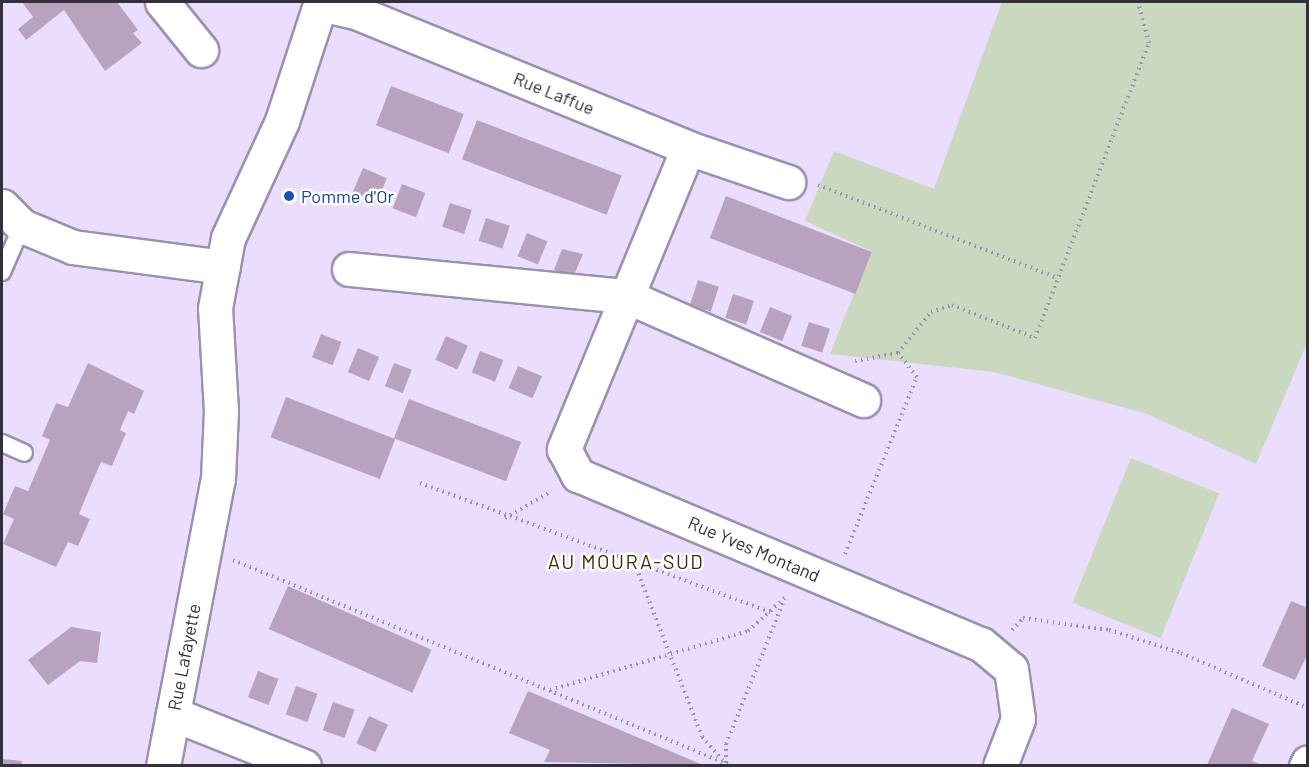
<!DOCTYPE html>
<style>
body{margin:0}
#map{position:relative;width:1309px;height:767px;overflow:hidden;background:#eaddfe;font-family:Barlow,sans-serif}
div>[style]{position:absolute}
.green>*{inset:0;background:#cad8c0;transform-origin:0 0}
.building>*{inset:0;background:#b9a2bd;transform-origin:0 0}
.path>*{height:4px;margin-top:-2px;transform-origin:0;background:repeating-linear-gradient(90deg,#9b92aa 0 1.5px,transparent 0 6px)}
.roads{filter:drop-shadow(2px 0 #9c90ae) drop-shadow(-2px 0 #9c90ae) drop-shadow(0 2px #9c90ae) drop-shadow(0 -2px #9c90ae)}
.service>*{height:16px;margin:-8px;padding:0 8px;transform-origin:8px;border-radius:8px;background:#fff}
.minor>*{height:33px;margin:-16.5px;padding:0 16.5px;transform-origin:16.5px;border-radius:16.5px;background:#fff}
.dots>*{width:16px;height:16px;translate:-50% -50%;box-sizing:border-box;border:3px solid #fff;border-radius:50%}
span{translate:-50% -50%;white-space:nowrap;text-align:center;line-height:1.15;-webkit-text-stroke:5px #fff;paint-order:stroke}
.street-label{font-size:18px;color:#332f3b}
.transit-label{font-size:18px;color:#164399}
.left{translate:0 -50%;text-align:left}
.neighbourhood-label{font-size:20px;color:#3c2e03;letter-spacing:1.5px}
.frame{position:absolute;inset:0;border:3px solid #332f3b;pointer-events:none}
</style>
<div id="map">
<div class="green">
<i style="clip-path:polygon(1002px 2px,1307px 2px,1307px 343px,1256px 464px,1147px 414px,994px 372px,830px 354px,871px 251px,805px 221px,834px 151px,934px 189px)"></i>
<i style="left:1131px;top:458px;width:95px;height:156px;rotate:22deg"></i>
</div>
<div class="building">
<i style="clip-path:polygon(22px 2px,117px 2px,138px 30px,133px 33px,142px 43px,105px 71px,64px 10px,26px 40px,18px 29px,33px 17px)"></i>
<i style="left:391px;top:86px;width:78px;height:42px;rotate:21deg"></i>
<i style="left:477px;top:120px;width:155px;height:42px;rotate:21deg"></i>
<i style="left:363px;top:168px;width:26px;height:26px;rotate:23deg"></i>
<i style="left:402px;top:184px;width:25px;height:26px;rotate:21deg"></i>
<i style="left:726px;top:196px;width:156px;height:45px;rotate:21deg"></i>
<i style="left:450px;top:203px;width:23px;height:25px;rotate:18deg"></i>
<i style="left:486px;top:218px;width:25px;height:24px;rotate:18deg"></i>
<i style="left:527px;top:233px;width:22px;height:25px;rotate:22deg"></i>
<i style="clip-path:polygon(562px 249px,583px 254px,573px 277px,554px 270px)"></i>
<i style="left:698px;top:280px;width:22px;height:26px;rotate:18deg"></i>
<i style="left:733px;top:294px;width:22px;height:25px;rotate:18deg"></i>
<i style="left:770px;top:307px;width:24px;height:27px;rotate:22deg"></i>
<i style="left:809px;top:322px;width:22px;height:25px;rotate:18deg"></i>
<i style="left:321px;top:334px;width:22px;height:25px;rotate:21deg"></i>
<i style="left:446px;top:336px;width:24px;height:26px;rotate:24deg"></i>
<i style="left:358px;top:348px;width:23px;height:26px;rotate:23deg"></i>
<i style="left:480px;top:351px;width:25px;height:23px;rotate:21deg"></i>
<i style="clip-path:polygon(88px 363px,144px 391px,134px 414px,128px 411px,120px 430px,126px 433px,112px 466px,101px 462px,91px 485px,79px 514px,90px 519px,78px 546px,68px 542px,56px 567px,3px 544px,14px 519px,3px 514px,15px 486px,28px 491px,50px 440px,42px 436px,56px 403px,68px 407px)"></i>
<i style="left:394px;top:363px;width:19px;height:25px;rotate:21deg"></i>
<i style="left:518px;top:366px;width:26px;height:24px;rotate:23deg"></i>
<i style="left:286px;top:397px;width:117px;height:43px;rotate:21deg"></i>
<i style="left:409px;top:399px;width:120px;height:42px;rotate:21deg"></i>
<i style="left:288px;top:586px;width:157px;height:47px;rotate:24deg"></i>
<i style="clip-path:polygon(1291px 601px,1308px 608px,1308px 653px,1295px 680px,1262px 666px)"></i>
<i style="clip-path:polygon(71px 627px,101px 632px,97px 663px,80px 661px,48px 685px,28px 660px)"></i>
<i style="left:258px;top:671px;width:22px;height:28px;rotate:21deg"></i>
<i style="left:296px;top:686px;width:23px;height:30px;rotate:20deg"></i>
<i style="clip-path:polygon(528px 691px,599px 721px,703px 765px,544px 762px,550px 750px,509px 733px)"></i>
<i style="left:333px;top:702px;width:23px;height:30px;rotate:20deg"></i>
<i style="clip-path:polygon(1232px 708px,1269px 724px,1252px 761px,1262px 765px,1207px 765px)"></i>
<i style="left:369px;top:716px;width:21px;height:30px;rotate:25deg"></i>
<i style="clip-path:polygon(2px 759px,22px 761px,21px 765px,2px 765px)"></i>
</div>
<div class="path">
<i style="left:818px;top:185px;width:257px;rotate:21.2deg"></i>
<i style="left:855px;top:361px;width:44px;rotate:-10.5deg"></i>
<i style="left:420px;top:483px;width:374px;rotate:20.2deg"></i>
<i style="left:505px;top:518px;width:54px;rotate:-29.9deg"></i>
<i style="left:845px;top:554px;width:191px;rotate:-67.9deg"></i>
<i style="left:917px;top:377px;width:31px;rotate:-128deg"></i>
<i style="left:898px;top:353px;width:53px;rotate:-51.2deg"></i>
<i style="left:931px;top:312px;width:22px;rotate:-18deg"></i>
<i style="left:952px;top:305px;width:89px;rotate:21.7deg"></i>
<i style="left:1035px;top:338px;width:316px;rotate:-68.9deg"></i>
<i style="left:1149px;top:43px;width:42px;rotate:-105deg"></i>
<i style="left:632px;top:557px;width:193px;rotate:68.7deg"></i>
<i style="left:702px;top:737px;width:31px;rotate:48deg"></i>
<i style="left:233px;top:560px;width:540px;rotate:22.43deg"></i>
<i style="left:1012px;top:630px;width:16px;rotate:-47deg"></i>
<i style="left:1023px;top:618px;width:87px;rotate:7.9deg"></i>
<i style="left:1109px;top:630px;width:76px;rotate:17.7deg"></i>
<i style="left:1181px;top:653px;width:138px;rotate:23.4deg"></i>
<i style="left:550px;top:690px;width:207px;rotate:-16.6deg"></i>
<i style="left:748px;top:631px;width:52px;rotate:-41.9deg"></i>
<i style="left:726px;top:763px;width:19px;rotate:-90deg"></i>
<i style="left:726px;top:744px;width:152px;rotate:-68deg"></i>
</div>
<div class="roads">
<div class="service">
<i style="left:2px;top:272px;width:50px;rotate:-66.5deg"></i>
<i style="left:2px;top:443px;width:24px;rotate:24deg"></i>
</div>
<div class="minor">
<i style="left:162px;top:2px;width:62px;rotate:50.9deg"></i>
<i style="left:320px;top:4px;width:39px;rotate:13deg"></i>
<i style="left:358px;top:13px;width:357px;rotate:22.2deg"></i>
<i style="left:688px;top:148px;width:106px;rotate:18.8deg"></i>
<i style="left:688px;top:148px;width:326px;rotate:112.4deg"></i>
<i style="left:564px;top:449px;width:30px;rotate:62deg"></i>
<i style="left:578px;top:475px;width:437px;rotate:22.8deg"></i>
<i style="left:981px;top:644px;width:39px;rotate:40deg"></i>
<i style="left:1011px;top:669px;width:50px;rotate:82deg"></i>
<i style="left:1018px;top:719px;width:50px;rotate:111deg"></i>
<i style="left:2px;top:206px;width:28px;rotate:45deg"></i>
<i style="left:22px;top:226px;width:55px;rotate:22.4deg"></i>
<i style="left:73px;top:247px;width:151px;rotate:7.6deg"></i>
<i style="left:349px;top:269px;width:278px;rotate:5.6deg"></i>
<i style="left:626px;top:296px;width:259px;rotate:23.7deg"></i>
<i style="left:173px;top:714px;width:141px;rotate:21.7deg"></i>
<i style="left:163px;top:766px;width:292px;rotate:-79.2deg"></i>
<i style="left:218px;top:479px;width:68px;rotate:-87.5deg"></i>
<i style="left:221px;top:411px;width:103px;rotate:-93.3deg"></i>
<i style="left:215px;top:308px;width:71px;rotate:-79.5deg"></i>
<i style="left:228px;top:238px;width:129px;rotate:-65.2deg"></i>
<i style="left:282px;top:121px;width:125px;rotate:-71.9deg"></i>
<i style="left:1306px;top:766px;width:4px;rotate:-63deg"></i>
</div>
</div>
<div class="dots">
<i style="left:289px;top:196px;background:#1a4fb4"></i>
</div>
<div class="street-label">
<span style="left:554px;top:93px;rotate:22deg">Rue Laffue</span>
<span style="left:754px;top:549px;rotate:23deg">Rue Yves Montand</span>
<span style="left:184px;top:657px;rotate:-79deg">Rue Lafayette</span>
</div>
<div class="transit-label">
<span class="left" style="left:301px;top:196px">Pomme d'Or</span>
</div>
<div class="neighbourhood-label">
<span style="left:626px;top:561px">AU MOURA-SUD</span>
</div>
<div class="frame"></div>
</div>
